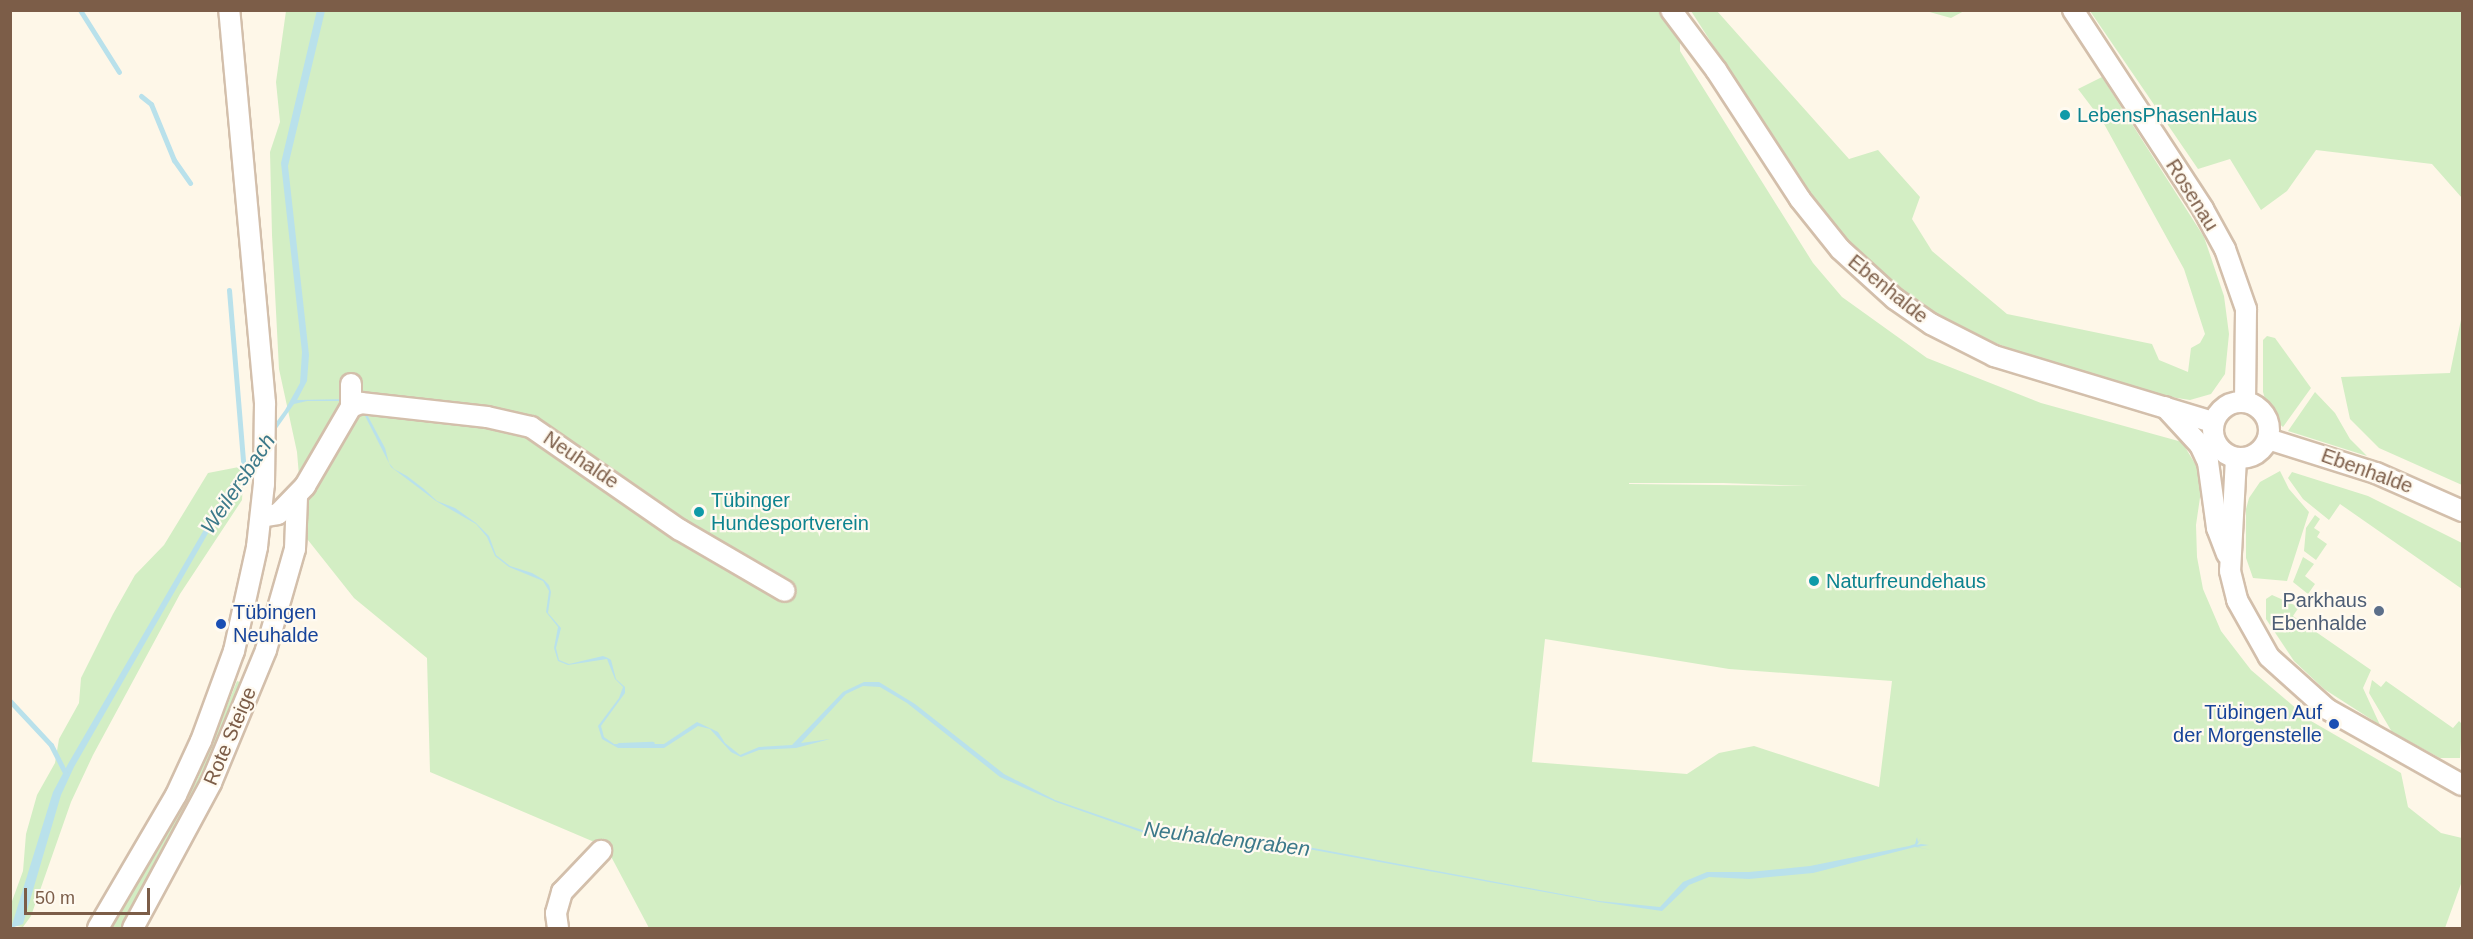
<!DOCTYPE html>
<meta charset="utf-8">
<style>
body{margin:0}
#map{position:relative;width:2473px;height:939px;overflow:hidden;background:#fef7e8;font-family:Arial,sans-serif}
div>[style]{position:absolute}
.green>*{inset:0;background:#d3eec4}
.water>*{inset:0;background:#b9e1eb}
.stream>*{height:5px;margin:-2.5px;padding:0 2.5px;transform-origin:2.5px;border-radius:2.5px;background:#b9e1eb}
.roads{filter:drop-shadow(2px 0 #d3bfab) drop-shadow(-2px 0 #d3bfab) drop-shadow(0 2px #d3bfab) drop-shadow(0 -2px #d3bfab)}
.minor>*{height:20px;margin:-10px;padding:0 10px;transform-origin:10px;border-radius:10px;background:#fff}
.minor>.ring{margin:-10px;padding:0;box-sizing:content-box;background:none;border:20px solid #fff;border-radius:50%}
.dots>*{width:16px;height:16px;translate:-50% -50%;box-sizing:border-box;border:3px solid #fffaf0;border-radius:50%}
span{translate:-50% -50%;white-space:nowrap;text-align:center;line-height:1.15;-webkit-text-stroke:4.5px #fffaf0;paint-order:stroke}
.culture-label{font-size:20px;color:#0d838f}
.left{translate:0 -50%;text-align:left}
.street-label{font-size:20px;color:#7c5d48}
.service-label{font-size:20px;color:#4e5e75}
.right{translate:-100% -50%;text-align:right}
.transit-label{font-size:20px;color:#164399}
.water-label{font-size:21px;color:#3c798a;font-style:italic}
.frame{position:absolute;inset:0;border:12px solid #7c5d48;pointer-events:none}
.scale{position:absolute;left:24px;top:888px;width:126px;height:27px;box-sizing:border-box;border:3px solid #7c5d48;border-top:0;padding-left:8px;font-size:18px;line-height:21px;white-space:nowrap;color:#7c5d48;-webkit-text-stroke:4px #fffaf0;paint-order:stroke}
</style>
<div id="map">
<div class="green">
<i style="clip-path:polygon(evenodd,286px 11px,1671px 11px,1680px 21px,1680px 51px,1813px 263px,1842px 297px,1927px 358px,2041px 403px,2182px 442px,2203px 477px,2196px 525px,2197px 557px,2203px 589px,2221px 631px,2251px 670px,2311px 721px,2401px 773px,2408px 807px,2441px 833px,2462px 838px,2462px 881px,2445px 928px,649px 928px,606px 847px,430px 772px,427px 658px,354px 598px,304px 535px,297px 452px,279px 369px,272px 235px,270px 152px,280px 122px,276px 82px,286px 11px,1629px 483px,1723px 483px,1809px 486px,1629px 484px,1629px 483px,286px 11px,1545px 639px,1729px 669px,1892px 681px,1879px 787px,1754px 746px,1719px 753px,1687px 774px,1532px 762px,1545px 639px)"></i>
<i style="clip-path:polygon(1691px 11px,1717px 11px,1849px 159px,1878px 150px,1920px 197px,1912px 219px,1932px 251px,2007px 314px,2152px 344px,2159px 360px,2188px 372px,2191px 348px,2200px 343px,2205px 334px,2184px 269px,2103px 122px,2078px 89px,2102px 77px,2204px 237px,2224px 296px,2229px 334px,2225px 374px,2211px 394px,2190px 400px,2164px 396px,2038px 359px,1969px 333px,1926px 311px,1888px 280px,1836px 227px,1794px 171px)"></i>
<i style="clip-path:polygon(1926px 11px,1964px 11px,1951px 18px)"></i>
<i style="clip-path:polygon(2090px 11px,2462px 11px,2462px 198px,2432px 164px,2316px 150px,2287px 191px,2261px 210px,2230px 159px,2198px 169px)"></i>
<i style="clip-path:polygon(2462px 315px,2462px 485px,2379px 448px,2350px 419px,2341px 377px,2450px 373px)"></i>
<i style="clip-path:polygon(2267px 336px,2275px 338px,2311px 388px,2283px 427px,2270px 416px,2263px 392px,2263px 340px)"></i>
<i style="clip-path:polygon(2315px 392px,2335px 413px,2350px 439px,2367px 456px,2288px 431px)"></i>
<i style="clip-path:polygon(244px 466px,242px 500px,180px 594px,93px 755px,71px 802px,31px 916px,23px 927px,11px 925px,11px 904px,23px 871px,26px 834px,37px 795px,55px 763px,59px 739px,79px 703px,81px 678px,113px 614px,135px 575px,164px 545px,208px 473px)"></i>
<i style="clip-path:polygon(2280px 471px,2289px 489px,2309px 512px,2287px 581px,2253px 578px,2246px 558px,2246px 509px,2249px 498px,2260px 482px)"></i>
<i style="clip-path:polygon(2292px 472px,2368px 496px,2462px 543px,2462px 589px,2340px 504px,2329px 520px,2303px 499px,2288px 478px)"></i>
<i style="clip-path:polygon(2315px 515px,2320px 519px,2314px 528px,2320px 532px,2317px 537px,2327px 544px,2316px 560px,2304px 551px,2306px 528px)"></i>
<i style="clip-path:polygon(2303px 557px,2314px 564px,2305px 576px,2315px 584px,2308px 594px,2293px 582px)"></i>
<i style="clip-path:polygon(2272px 595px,2299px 607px,2293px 616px,2371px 670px,2363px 688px,2380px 725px,2324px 689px,2294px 661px,2266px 619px,2266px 599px)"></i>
<i style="clip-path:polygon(2372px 680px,2381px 687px,2386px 681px,2453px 728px,2459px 721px,2462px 724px,2460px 758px,2440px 758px,2392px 732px,2369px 693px)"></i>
<i style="clip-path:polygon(237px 681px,248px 685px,227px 737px,128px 928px,111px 928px,197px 780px)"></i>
</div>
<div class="water">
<i style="clip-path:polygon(317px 10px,325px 11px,288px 166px,309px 355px,307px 381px,297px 400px,351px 399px,363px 407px,385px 448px,389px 463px,394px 469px,407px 476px,424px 489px,437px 501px,455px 508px,476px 523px,489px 536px,496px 555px,510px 566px,532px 573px,544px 580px,549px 585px,551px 592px,548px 613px,561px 628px,556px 648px,559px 660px,569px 664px,603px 656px,608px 658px,611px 660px,616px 679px,625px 687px,625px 693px,601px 726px,604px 737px,614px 744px,664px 744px,697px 722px,718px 732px,725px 743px,740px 755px,759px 747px,792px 745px,843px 692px,864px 682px,879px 682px,915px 704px,1004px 774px,1055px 800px,1145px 831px,1264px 839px,1599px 901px,1660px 907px,1683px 882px,1707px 872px,1749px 872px,1810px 866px,1909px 846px,1915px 844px,1917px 837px,1918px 842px,1921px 838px,1917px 845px,1921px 844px,1929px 845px,1917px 847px,1932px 850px,1915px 847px,1813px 873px,1749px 879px,1709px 877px,1689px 885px,1662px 911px,1599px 902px,1264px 841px,1144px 833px,1056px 802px,1000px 777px,907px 703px,880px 687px,863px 686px,846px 694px,801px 743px,830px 739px,796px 748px,759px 750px,741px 757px,731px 752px,710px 729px,698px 726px,664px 748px,618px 748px,602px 739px,598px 726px,619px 698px,623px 687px,615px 679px,607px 659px,568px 665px,558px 661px,554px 648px,558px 627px,546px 612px,549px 591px,543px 581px,509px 567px,495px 556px,487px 537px,476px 524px,436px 501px,391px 467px,362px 410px,351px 401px,307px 401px,294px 404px,230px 495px,74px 767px,61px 795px,23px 924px,11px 928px,53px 792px,68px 764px,227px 490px,285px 410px,300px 383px,302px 352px,281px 163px)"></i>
</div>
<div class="stream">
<i style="left:80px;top:10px;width:73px;rotate:57.8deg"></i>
<i style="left:141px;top:96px;width:13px;rotate:39deg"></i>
<i style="left:151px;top:104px;width:61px;rotate:67.7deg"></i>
<i style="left:174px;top:160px;width:28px;rotate:55deg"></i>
<i style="left:229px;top:290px;width:183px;rotate:85.3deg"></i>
<i style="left:10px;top:701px;width:60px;rotate:47deg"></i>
<i style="left:51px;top:745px;width:33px;rotate:63deg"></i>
<i style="left:619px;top:745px;width:33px;rotate:-2deg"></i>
</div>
<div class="roads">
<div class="minor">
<i style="left:1671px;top:10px;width:75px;rotate:53.1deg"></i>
<i style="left:1716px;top:70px;width:154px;rotate:56.9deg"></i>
<i style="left:1800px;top:199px;width:64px;rotate:51.3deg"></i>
<i style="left:1840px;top:249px;width:74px;rotate:42.3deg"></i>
<i style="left:1895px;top:299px;width:44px;rotate:34.8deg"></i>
<i style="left:1931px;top:324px;width:71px;rotate:26.9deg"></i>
<i style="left:1994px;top:356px;width:229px;rotate:16.8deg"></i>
<i style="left:2073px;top:10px;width:238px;rotate:56.8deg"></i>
<i style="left:2203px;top:209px;width:46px;rotate:61.2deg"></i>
<i style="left:2225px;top:249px;width:64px;rotate:70.7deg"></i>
<i style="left:2246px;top:309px;width:92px;rotate:90.6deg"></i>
<i class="ring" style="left:2213px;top:402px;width:36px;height:36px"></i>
<i style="left:351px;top:407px;width:11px;rotate:-22deg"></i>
<i style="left:361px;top:403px;width:127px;rotate:6.3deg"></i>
<i style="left:487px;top:417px;width:45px;rotate:12.8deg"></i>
<i style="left:531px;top:427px;width:181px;rotate:34.7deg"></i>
<i style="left:680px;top:530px;width:121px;rotate:30.2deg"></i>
<i style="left:2165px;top:407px;width:52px;rotate:47.4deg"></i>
<i style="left:2200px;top:445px;width:19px;rotate:65deg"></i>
<i style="left:2208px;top:462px;width:67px;rotate:82.2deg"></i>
<i style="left:2217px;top:528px;width:28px;rotate:69deg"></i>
<i style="left:2268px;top:439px;width:113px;rotate:17.5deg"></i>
<i style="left:2376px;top:473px;width:94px;rotate:23.8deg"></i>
<i style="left:2236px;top:458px;width:113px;rotate:93deg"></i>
<i style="left:2230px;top:571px;width:30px;rotate:76deg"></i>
<i style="left:2237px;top:600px;width:65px;rotate:60.7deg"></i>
<i style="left:2269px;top:657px;width:78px;rotate:41.9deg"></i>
<i style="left:2327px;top:709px;width:155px;rotate:29.4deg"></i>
<i style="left:261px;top:517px;width:17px;rotate:-10deg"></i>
<i style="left:278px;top:514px;width:39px;rotate:-46deg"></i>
<i style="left:305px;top:486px;width:91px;rotate:-59.8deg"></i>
<i style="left:351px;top:407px;width:23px;rotate:-90deg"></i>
<i style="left:98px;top:928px;width:154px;rotate:-59.6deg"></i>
<i style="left:176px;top:795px;width:60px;rotate:-65.2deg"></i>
<i style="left:201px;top:741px;width:96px;rotate:-69.9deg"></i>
<i style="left:234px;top:651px;width:107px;rotate:-77.5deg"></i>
<i style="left:257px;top:547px;width:63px;rotate:-83.7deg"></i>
<i style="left:264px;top:484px;width:81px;rotate:-89.3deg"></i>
<i style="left:265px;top:403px;width:395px;rotate:-95.2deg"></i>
<i style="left:133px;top:928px;width:165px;rotate:-61.7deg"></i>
<i style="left:211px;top:783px;width:144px;rotate:-67.5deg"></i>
<i style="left:266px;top:650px;width:105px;rotate:-74deg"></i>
<i style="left:295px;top:549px;width:52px;rotate:-87.8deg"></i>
<i style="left:558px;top:928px;width:15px;rotate:-98deg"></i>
<i style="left:556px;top:913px;width:22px;rotate:-74deg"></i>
<i style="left:562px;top:892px;width:57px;rotate:-46.4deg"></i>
</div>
</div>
<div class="dots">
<i style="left:2065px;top:115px;background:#0f9aa8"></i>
<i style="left:699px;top:512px;background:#0f9aa8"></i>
<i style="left:1814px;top:581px;background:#0f9aa8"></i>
<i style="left:2379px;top:611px;background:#5c6f8a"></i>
<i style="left:221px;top:624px;background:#1a4fb4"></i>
<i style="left:2334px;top:724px;background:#1a4fb4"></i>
</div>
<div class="culture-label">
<span class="left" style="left:2077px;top:115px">LebensPhasenHaus</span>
<span class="left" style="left:711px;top:512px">Tübinger<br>Hundesportverein</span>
<span class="left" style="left:1826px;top:581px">Naturfreundehaus</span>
</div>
<div class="street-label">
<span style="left:2192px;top:195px;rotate:58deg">Rosenau</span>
<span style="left:1888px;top:289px;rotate:39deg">Ebenhalde</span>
<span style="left:581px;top:460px;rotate:34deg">Neuhalde</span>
<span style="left:2367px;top:471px;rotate:20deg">Ebenhalde</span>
<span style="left:230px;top:736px;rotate:-67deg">Rote Steige</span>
</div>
<div class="service-label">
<span class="right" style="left:2367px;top:612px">Parkhaus<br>Ebenhalde</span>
</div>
<div class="transit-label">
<span class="left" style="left:233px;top:624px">Tübingen<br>Neuhalde</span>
<span class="right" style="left:2322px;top:724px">Tübingen Auf<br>der Morgenstelle</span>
</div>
<div class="water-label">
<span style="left:238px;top:484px;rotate:-56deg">Weilersbach</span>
<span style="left:1227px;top:839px;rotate:7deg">Neuhaldengraben</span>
</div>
<div class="frame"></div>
<div class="scale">50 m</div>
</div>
